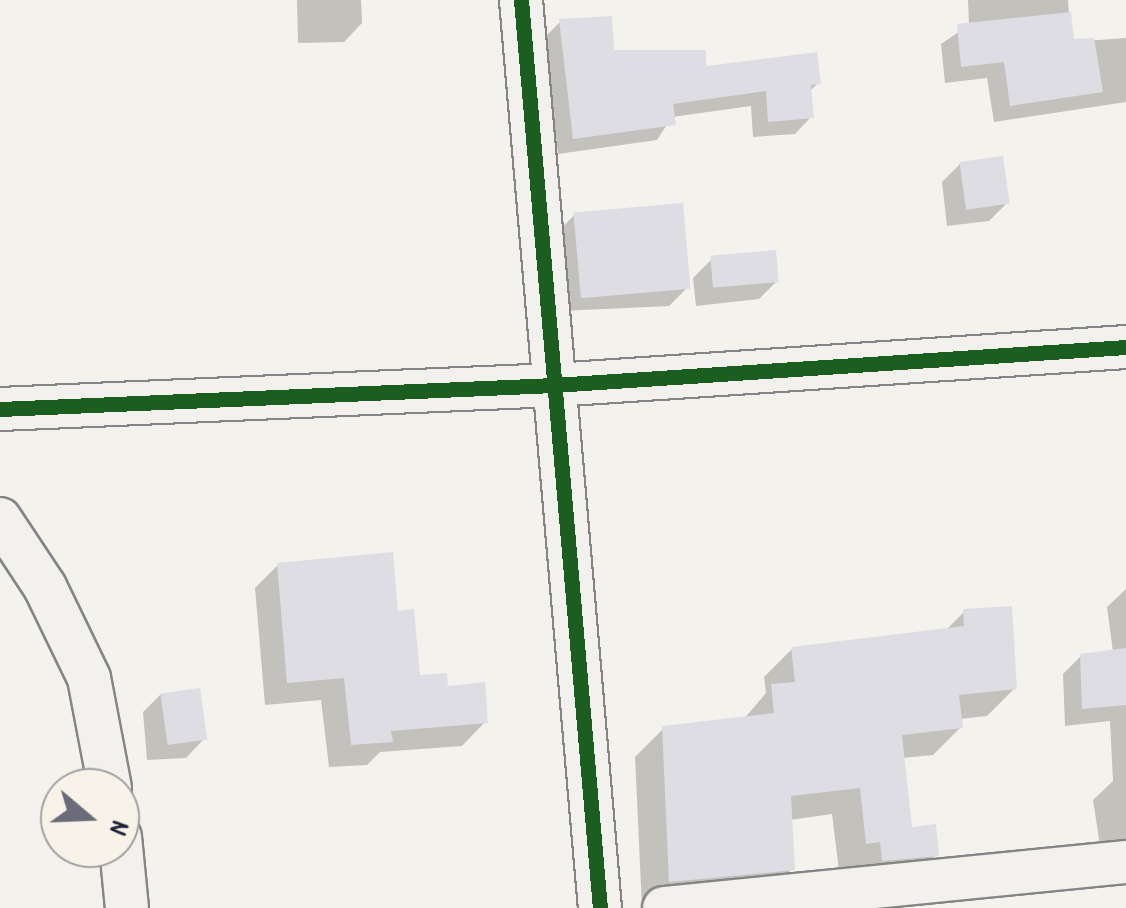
<!DOCTYPE html>
<style>
body{margin:0}
#map{position:relative;width:1126px;height:908px;overflow:hidden;background:#f4f2ec;font-family:Dekko,sans-serif}
div>[style]{position:absolute}
.shadow>*{inset:0;background:#0003}
.building>*{inset:0;background:#dfdde4;transform-origin:0 0}
.roads{filter:drop-shadow(2px 0 #858486) drop-shadow(-2px 0 #858486) drop-shadow(0 2px #858486) drop-shadow(0 -2px #858486)}
.minor>*{height:42px;margin:-21px;padding:0 21px;transform-origin:21px;border-radius:21px;background:#f2f1ed}
.cycleway>*{height:15px;margin:-7.5px;padding:0 7.5px;transform-origin:7.5px;border-radius:7.5px;background:#1b5e20}
span{translate:-50% -50%;white-space:nowrap;text-align:center;line-height:1.15;-webkit-text-stroke:8px #f7f3e8;paint-order:stroke}
.north{position:absolute;left:40px;top:768px;width:100px;height:100px;box-sizing:border-box;background:#f7f3e8;border:2px solid #a29fa3;border-radius:50%;rotate:109deg;font-size:28px;font-weight:700;line-height:40px;text-align:center;color:#22223b}
.north::after{content:'';display:block;margin:auto;width:35px;height:45px;background:#6c6b79;clip-path:polygon(50% 0,100% 100%,50% 72%,0 100%)}
</style>
<div id="map">
<div class="shadow">
<i style="clip-path:polygon(297px 0,361px 0,362px 23px,344px 42px,298px 43px)"></i>
<i style="clip-path:polygon(968px 0,1068px 0,1071px 42px,1126px 38px,1126px 102px,994px 122px,987px 78px,945px 83px,941px 44px,969px 25px)"></i>
<i style="clip-path:polygon(560px 22px,611px 52px,818px 83px,809px 92px,811px 117px,795px 134px,753px 137px,751px 106px,672px 117px,657px 140px,558px 154px,544px 38px)"></i>
<i style="clip-path:polygon(960px 164px,1008px 202px,989px 221px,947px 226px,942px 182px)"></i>
<i style="clip-path:polygon(574px 215px,687px 288px,669px 306px,561px 311px,556px 234px)"></i>
<i style="clip-path:polygon(711px 260px,777px 281px,759px 299px,696px 306px,693px 278px)"></i>
<i style="clip-path:polygon(278px 565px,396px 613px,418px 678px,446px 689px,485px 722px,462px 746px,380px 752px,367px 765px,329px 767px,321px 700px,265px 705px,255px 588px)"></i>
<i style="clip-path:polygon(1126px 589px,1126px 849px,1101px 852px,1093px 800px,1113px 781px,1110px 721px,1065px 726px,1063px 674px,1081px 656px,1113px 652px,1107px 607px)"></i>
<i style="clip-path:polygon(964px 612px,1015px 688px,987px 716px,960px 719px,961px 727px,933px 755px,902px 758px,910px 830px,936px 855px,908px 883px,839px 871px,832px 814px,790px 820px,792px 869px,765px 897px,642px 908px,635px 757px,663px 729px,744px 719px,766px 693px,764px 677px,792px 649px,945px 631px)"></i>
<i style="clip-path:polygon(161px 694px,204px 739px,186px 758px,147px 760px,143px 712px)"></i>
</div>
<div class="building">
<i style="clip-path:polygon(1071px 12px,1074px 39px,1094px 38px,1103px 92px,1010px 106px,1004px 62px,961px 67px,957px 24px)"></i>
<i style="clip-path:polygon(612px 16px,614px 50px,706px 50px,706px 66px,817px 52px,821px 84px,811px 85px,814px 118px,768px 122px,766px 91px,673px 104px,676px 125px,573px 139px,559px 19px)"></i>
<i style="left:1003px;top:156px;width:48px;height:44px;rotate:82deg"></i>
<i style="left:683px;top:203px;width:86px;height:110px;rotate:85deg"></i>
<i style="left:776px;top:250px;width:32px;height:66px;rotate:85deg"></i>
<i style="clip-path:polygon(393px 552px,398px 611px,414px 609px,420px 675px,447px 673px,448px 686px,485px 682px,488px 723px,391px 731px,393px 742px,351px 745px,344px 678px,287px 683px,277px 563px)"></i>
<i style="clip-path:polygon(1012px 606px,1017px 689px,959px 695px,963px 728px,902px 735px,912px 827px,936px 824px,939px 856px,882px 861px,880px 842px,866px 844px,860px 788px,791px 796px,795px 870px,669px 882px,662px 726px,774px 713px,771px 684px,795px 682px,791px 647px,964px 626px,963px 609px)"></i>
<i style="clip-path:polygon(1126px 648px,1126px 705px,1082px 709px,1080px 654px)"></i>
<i style="left:200px;top:688px;width:52px;height:40px;rotate:82deg"></i>
</div>
<div class="roads">
<div class="minor">
<i style="left:521px;top:0;width:911px;rotate:85.03deg"></i>
<i style="left:0;top:409px;width:555px;rotate:-2.48deg"></i>
<i style="left:554px;top:385px;width:573px;rotate:-3.8deg"></i>
<i style="left:0;top:519px;width:82px;rotate:56.5deg"></i>
<i style="left:45px;top:587px;width:101px;rotate:64.2deg"></i>
<i style="left:89px;top:678px;width:112px;rotate:79.2deg"></i>
<i style="left:120px;top:837px;width:71px;rotate:84.4deg"></i>
<i style="left:664px;top:908px;width:464px;rotate:-5.7deg"></i>
</div>
</div>
<div class="cycleway">
<i style="left:521px;top:0;width:911px;rotate:85.03deg"></i>
<i style="left:0;top:409px;width:555px;rotate:-2.48deg"></i>
<i style="left:554px;top:385px;width:573px;rotate:-3.8deg"></i>
</div>
<div class="north">N</div>
</div>
